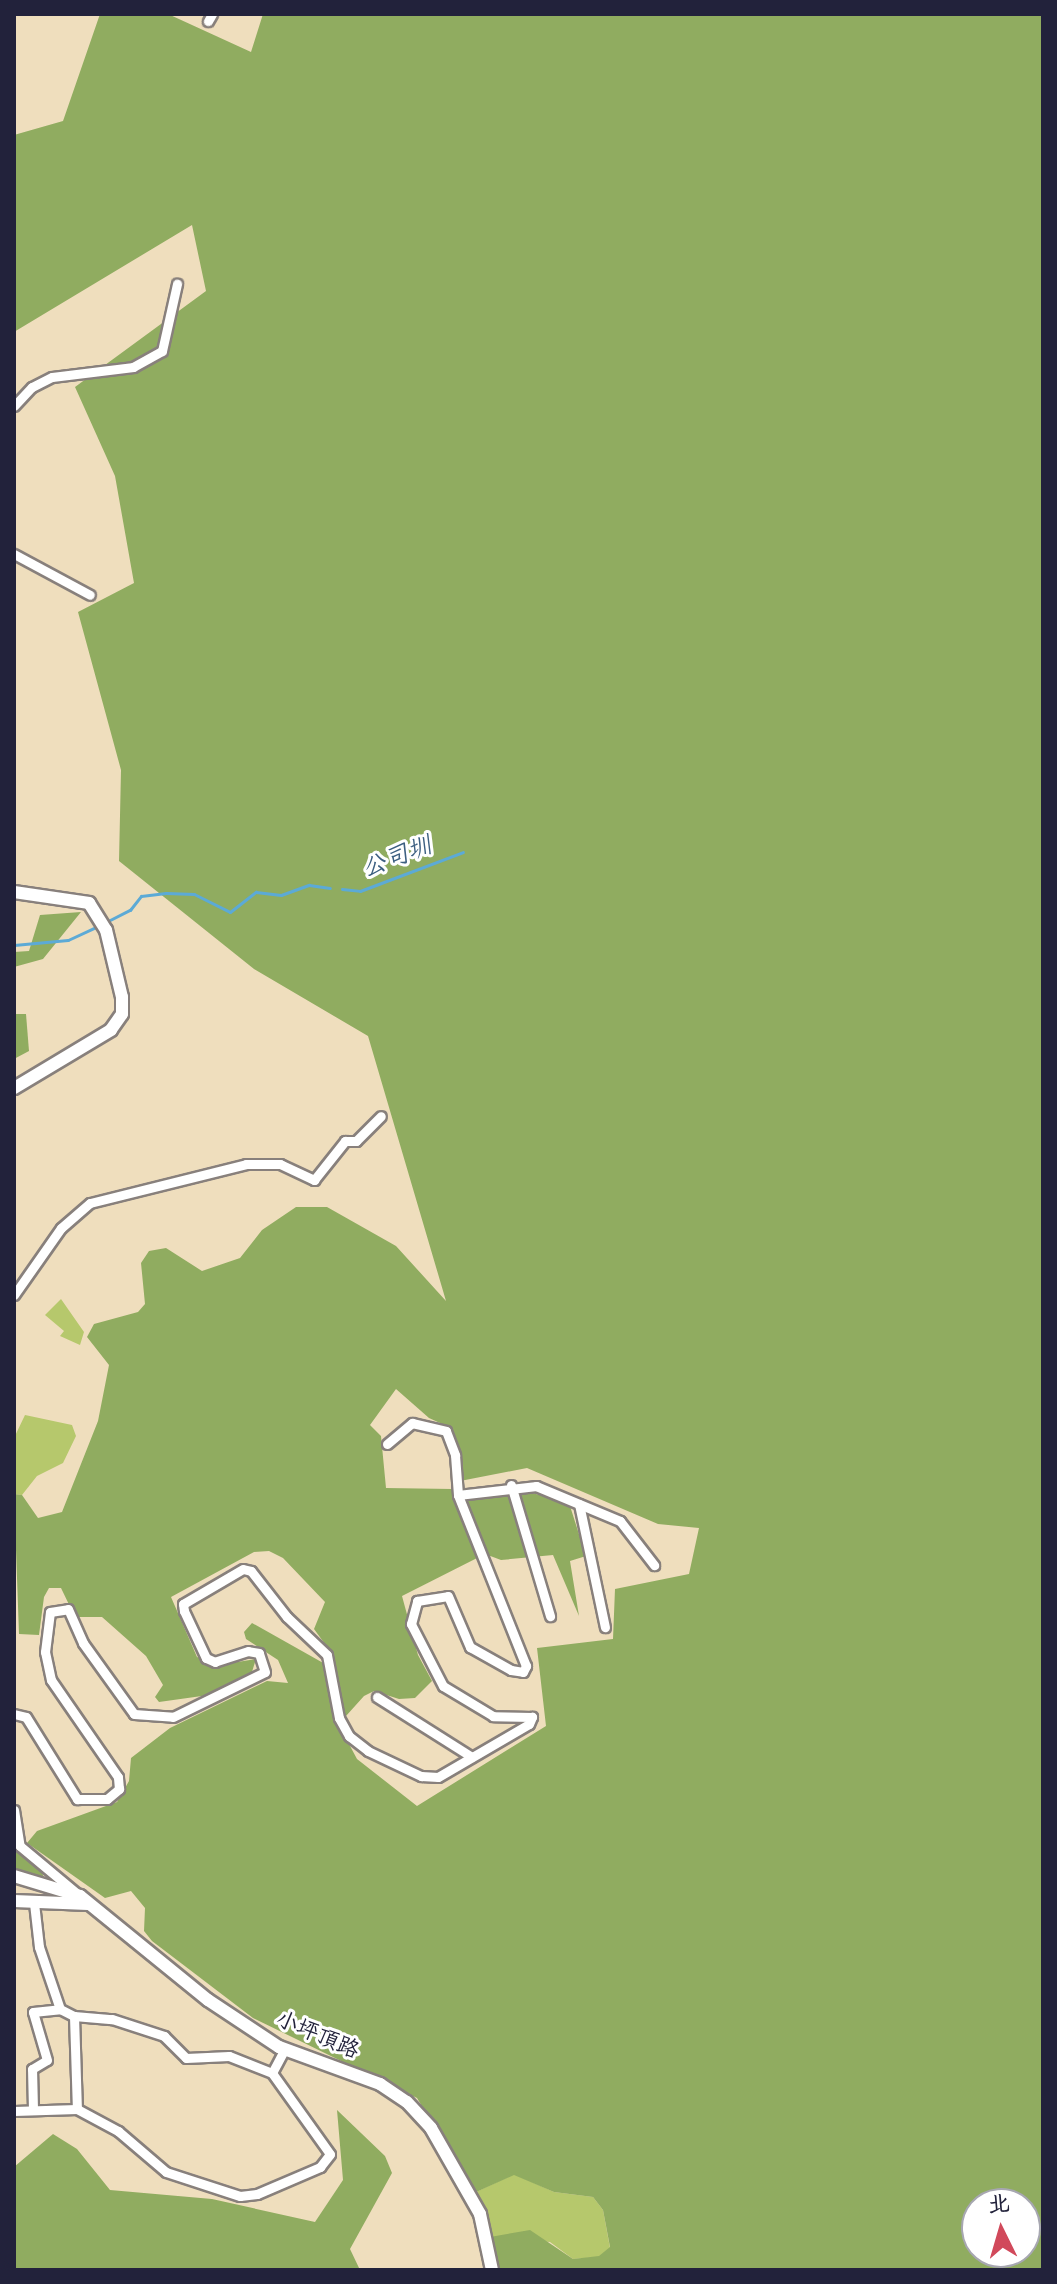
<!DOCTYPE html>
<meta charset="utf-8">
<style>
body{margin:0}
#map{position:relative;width:1057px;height:2284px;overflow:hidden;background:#efdebd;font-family:Kalam,"LXGW WenKai TC",sans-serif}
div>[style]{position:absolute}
.green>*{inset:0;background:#b6c86c}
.forest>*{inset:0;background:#90ac60}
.stream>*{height:3px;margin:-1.5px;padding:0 1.5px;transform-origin:1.5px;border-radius:1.5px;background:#5caad6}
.roads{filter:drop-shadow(2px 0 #88807c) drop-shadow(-2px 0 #88807c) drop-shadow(0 2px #88807c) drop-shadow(0 -2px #88807c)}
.minor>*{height:9px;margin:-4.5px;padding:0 4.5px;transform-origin:4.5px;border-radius:4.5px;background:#fff}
.tertiary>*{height:12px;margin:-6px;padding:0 6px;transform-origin:6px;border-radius:6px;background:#fff}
span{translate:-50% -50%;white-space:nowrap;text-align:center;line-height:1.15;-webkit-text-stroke:6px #fff;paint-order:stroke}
.street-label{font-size:22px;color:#22223b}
.water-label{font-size:24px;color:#3c5f81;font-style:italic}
.frame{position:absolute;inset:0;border:16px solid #22223b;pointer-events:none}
.north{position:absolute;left:961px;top:2188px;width:80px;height:80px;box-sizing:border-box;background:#fff;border:2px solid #a7a7b1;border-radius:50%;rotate:355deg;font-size:22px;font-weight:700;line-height:32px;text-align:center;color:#22223b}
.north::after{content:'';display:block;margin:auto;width:28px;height:36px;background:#d1495b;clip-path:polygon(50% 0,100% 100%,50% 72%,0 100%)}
</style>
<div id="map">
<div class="green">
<i style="clip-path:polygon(61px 1299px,84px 1332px,80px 1345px,60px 1336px,64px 1331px,45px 1315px)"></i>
<i style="clip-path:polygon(25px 1415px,72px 1425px,76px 1436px,63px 1463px,37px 1476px,22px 1495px,14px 1494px,14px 1438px)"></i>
<i style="clip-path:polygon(514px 2174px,554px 2192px,593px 2197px,603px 2210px,610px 2248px,599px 2257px,573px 2259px,550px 2242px,490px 2237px,474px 2193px)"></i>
</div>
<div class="forest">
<i style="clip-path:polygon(evenodd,100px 14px,168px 14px,251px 52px,263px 14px,1043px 14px,1043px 2270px,495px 2270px,490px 2237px,530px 2230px,573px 2259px,599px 2256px,610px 2247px,603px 2210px,593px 2197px,554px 2192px,514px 2175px,474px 2193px,417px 2098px,253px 2018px,152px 1941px,144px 1931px,145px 1908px,131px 1891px,105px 1898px,27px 1843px,37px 1831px,117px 1802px,129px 1781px,131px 1758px,170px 1728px,267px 1681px,288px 1683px,278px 1660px,246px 1639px,244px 1632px,252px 1623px,325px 1664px,333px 1655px,314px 1629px,325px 1602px,283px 1558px,269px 1551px,254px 1552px,171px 1597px,197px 1657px,219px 1665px,256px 1659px,251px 1675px,209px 1695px,159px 1702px,155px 1697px,163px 1685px,146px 1656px,102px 1617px,75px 1617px,61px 1588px,49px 1588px,44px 1597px,39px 1635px,19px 1634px,14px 1494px,22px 1495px,38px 1518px,62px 1512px,98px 1421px,109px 1365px,87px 1337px,94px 1324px,138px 1312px,145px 1304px,141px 1263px,149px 1251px,166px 1248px,202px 1271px,240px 1258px,262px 1230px,296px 1207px,327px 1207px,396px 1246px,446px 1301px,368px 1036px,254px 969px,119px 861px,121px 770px,78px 612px,134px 583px,115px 476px,75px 387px,206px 291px,192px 225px,14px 332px,14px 135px,63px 121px,100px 14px,396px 1389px,429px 1418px,451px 1428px,460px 1481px,527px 1468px,658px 1524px,699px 1528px,689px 1574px,615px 1589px,613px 1639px,537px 1648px,546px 1726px,417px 1806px,357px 1759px,342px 1731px,346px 1716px,364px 1696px,374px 1691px,399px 1699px,415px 1698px,432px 1681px,418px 1655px,402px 1596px,485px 1554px,501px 1560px,553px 1555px,579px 1616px,570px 1561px,586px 1556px,570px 1506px,554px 1498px,517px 1490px,456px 1499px,452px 1489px,386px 1488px,381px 1436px,370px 1425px,396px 1389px,100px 14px,977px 2204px,1025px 2204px,1025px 2252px,977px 2252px,977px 2204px)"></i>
<i style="clip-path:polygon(81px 912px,43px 959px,14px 967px,14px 952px,29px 951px,40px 915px)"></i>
<i style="clip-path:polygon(14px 1014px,26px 1014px,29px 1051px,14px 1059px)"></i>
<i style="clip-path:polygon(14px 1844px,41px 1870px,46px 1883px,14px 1871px)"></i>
<i style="clip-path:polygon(337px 2110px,385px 2156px,392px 2173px,350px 2249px,360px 2270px,14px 2270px,14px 2167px,53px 2134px,77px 2149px,110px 2190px,212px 2199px,315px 2222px,343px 2180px)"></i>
</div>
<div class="stream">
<i style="left:342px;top:889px;width:18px;rotate:6deg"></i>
<i style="left:360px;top:891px;width:110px;rotate:-20.7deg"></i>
<i style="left:108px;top:921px;width:25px;rotate:-27deg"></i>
<i style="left:130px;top:910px;width:18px;rotate:-52deg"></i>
<i style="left:141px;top:896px;width:25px;rotate:-7deg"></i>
<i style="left:166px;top:893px;width:28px;rotate:2deg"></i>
<i style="left:194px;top:894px;width:40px;rotate:26.6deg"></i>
<i style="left:230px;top:912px;width:33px;rotate:-38deg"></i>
<i style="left:256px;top:892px;width:25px;rotate:7deg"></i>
<i style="left:281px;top:895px;width:30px;rotate:-20deg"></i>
<i style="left:309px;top:885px;width:21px;rotate:8deg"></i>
<i style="left:14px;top:945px;width:54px;rotate:-5.3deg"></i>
<i style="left:68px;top:940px;width:33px;rotate:-25deg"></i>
</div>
<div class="roads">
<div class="minor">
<i style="left:208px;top:21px;width:8px;rotate:-60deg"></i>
<i style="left:14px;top:406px;width:26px;rotate:-47deg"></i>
<i style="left:32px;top:387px;width:22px;rotate:-27deg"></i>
<i style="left:52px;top:377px;width:82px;rotate:-7deg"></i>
<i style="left:133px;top:367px;width:33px;rotate:-29deg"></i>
<i style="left:162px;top:351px;width:69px;rotate:-77.4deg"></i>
<i style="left:14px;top:554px;width:86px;rotate:28.3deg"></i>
<i style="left:14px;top:1295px;width:82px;rotate:-55deg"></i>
<i style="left:61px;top:1228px;width:38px;rotate:-41deg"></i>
<i style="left:90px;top:1203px;width:161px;rotate:-14deg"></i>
<i style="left:246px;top:1164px;width:34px"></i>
<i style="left:280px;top:1164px;width:38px;rotate:25deg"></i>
<i style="left:314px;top:1180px;width:50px;rotate:-51.5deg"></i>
<i style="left:345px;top:1141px;width:11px"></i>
<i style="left:356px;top:1141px;width:35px;rotate:-45deg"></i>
<i style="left:387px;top:1444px;width:33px;rotate:-40deg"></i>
<i style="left:412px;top:1423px;width:35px;rotate:13deg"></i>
<i style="left:446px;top:1431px;width:26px;rotate:69deg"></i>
<i style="left:455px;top:1455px;width:40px;rotate:85.7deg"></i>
<i style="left:511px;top:1485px;width:137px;rotate:73.4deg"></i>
<i style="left:579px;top:1504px;width:126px;rotate:78.1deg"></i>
<i style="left:377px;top:1697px;width:112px;rotate:32.3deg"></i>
<i style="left:14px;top:1714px;width:12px;rotate:14deg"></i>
<i style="left:26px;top:1717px;width:97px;rotate:58.1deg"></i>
<i style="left:77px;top:1799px;width:30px"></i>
<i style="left:107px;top:1799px;width:16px;rotate:-40deg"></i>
<i style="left:119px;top:1789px;width:12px;rotate:-95deg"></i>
<i style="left:118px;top:1777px;width:118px;rotate:-124.6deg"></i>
<i style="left:51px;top:1680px;width:29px;rotate:-102deg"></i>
<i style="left:45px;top:1652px;width:40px;rotate:-82.9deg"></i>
<i style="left:50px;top:1612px;width:18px;rotate:-9deg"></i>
<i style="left:68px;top:1609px;width:37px;rotate:66deg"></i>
<i style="left:83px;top:1643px;width:87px;rotate:54.3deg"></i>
<i style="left:134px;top:1714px;width:39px;rotate:4deg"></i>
<i style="left:173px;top:1717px;width:102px;rotate:-26.1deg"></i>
<i style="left:265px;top:1672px;width:20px;rotate:-108deg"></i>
<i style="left:259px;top:1653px;width:11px;rotate:-170deg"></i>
<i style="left:248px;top:1651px;width:35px;rotate:162deg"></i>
<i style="left:215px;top:1662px;width:10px;rotate:-156deg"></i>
<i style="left:206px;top:1658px;width:52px;rotate:-115.1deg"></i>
<i style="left:184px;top:1611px;width:7px;rotate:-98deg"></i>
<i style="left:183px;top:1604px;width:69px;rotate:-30.3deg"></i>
<i style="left:243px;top:1569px;width:8px;rotate:14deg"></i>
<i style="left:251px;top:1571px;width:58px;rotate:52deg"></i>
<i style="left:287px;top:1617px;width:55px;rotate:43.5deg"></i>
<i style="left:327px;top:1655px;width:64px;rotate:79.2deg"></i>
<i style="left:339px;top:1718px;width:21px;rotate:61deg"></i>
<i style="left:349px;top:1736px;width:24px;rotate:38deg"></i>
<i style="left:368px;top:1751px;width:59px;rotate:25.3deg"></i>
<i style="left:421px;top:1776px;width:17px;rotate:3deg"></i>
<i style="left:438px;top:1777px;width:105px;rotate:-30.2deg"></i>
<i style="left:529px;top:1724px;width:8px;rotate:-67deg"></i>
<i style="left:532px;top:1717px;width:39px;rotate:-179deg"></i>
<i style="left:493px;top:1716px;width:58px;rotate:-149deg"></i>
<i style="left:443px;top:1686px;width:70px;rotate:-117.3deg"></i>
<i style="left:411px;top:1624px;width:24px;rotate:-75deg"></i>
<i style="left:417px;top:1601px;width:31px;rotate:-9deg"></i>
<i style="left:448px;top:1596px;width:56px;rotate:66.7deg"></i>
<i style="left:470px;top:1647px;width:47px;rotate:29.3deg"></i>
<i style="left:511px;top:1670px;width:12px;rotate:9deg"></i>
<i style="left:523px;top:1672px;width:7px;rotate:-63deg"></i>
<i style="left:526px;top:1666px;width:184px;rotate:-111.7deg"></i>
<i style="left:458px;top:1495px;width:79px;rotate:-6.6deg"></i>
<i style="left:536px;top:1486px;width:91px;rotate:22.6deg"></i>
<i style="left:620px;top:1521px;width:56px;rotate:52.3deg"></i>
<i style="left:14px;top:1810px;width:36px;rotate:81deg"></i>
<i style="left:20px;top:1846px;width:78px;rotate:39.8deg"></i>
<i style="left:34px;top:1903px;width:44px;rotate:83.5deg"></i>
<i style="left:39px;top:1947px;width:65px;rotate:71.3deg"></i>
<i style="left:74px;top:2016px;width:93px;rotate:88.2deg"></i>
<i style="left:33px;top:2109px;width:40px;rotate:-91.4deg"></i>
<i style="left:32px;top:2069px;width:17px;rotate:-31deg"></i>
<i style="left:47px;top:2060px;width:50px;rotate:-106.3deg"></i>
<i style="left:33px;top:2012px;width:27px;rotate:-6deg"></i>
<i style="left:60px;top:2009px;width:16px;rotate:27deg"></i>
<i style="left:74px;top:2016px;width:38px;rotate:5deg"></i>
<i style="left:112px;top:2019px;width:55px;rotate:18.1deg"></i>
<i style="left:164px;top:2036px;width:31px;rotate:45deg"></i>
<i style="left:186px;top:2058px;width:43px;rotate:-2.7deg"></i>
<i style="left:229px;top:2056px;width:46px;rotate:21.6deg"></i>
<i style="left:14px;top:2111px;width:63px;rotate:-1.8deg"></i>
<i style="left:77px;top:2109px;width:47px;rotate:28.2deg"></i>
<i style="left:118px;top:2131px;width:63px;rotate:40.5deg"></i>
<i style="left:166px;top:2172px;width:78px;rotate:18deg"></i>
<i style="left:240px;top:2196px;width:17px;rotate:-7deg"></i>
<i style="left:257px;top:2194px;width:69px;rotate:-23.2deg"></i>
<i style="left:320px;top:2167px;width:16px;rotate:-52deg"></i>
<i style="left:330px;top:2154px;width:100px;rotate:-125.6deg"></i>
<i style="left:272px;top:2073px;width:27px;rotate:-62deg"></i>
</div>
<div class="tertiary">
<i style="left:14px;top:892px;width:76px;rotate:8.3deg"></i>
<i style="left:89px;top:903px;width:32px;rotate:58deg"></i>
<i style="left:106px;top:930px;width:69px;rotate:76.6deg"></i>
<i style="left:122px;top:997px;width:17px;rotate:90deg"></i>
<i style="left:122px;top:1014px;width:19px;rotate:125deg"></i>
<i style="left:111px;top:1030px;width:113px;rotate:149.1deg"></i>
<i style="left:14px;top:1876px;width:69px;rotate:16.9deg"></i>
<i style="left:80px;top:1896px;width:165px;rotate:39.1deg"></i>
<i style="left:208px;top:2000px;width:85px;rotate:33.5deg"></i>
<i style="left:279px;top:2047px;width:108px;rotate:20.1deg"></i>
<i style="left:380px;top:2084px;width:32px;rotate:34deg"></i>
<i style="left:407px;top:2102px;width:35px;rotate:47deg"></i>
<i style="left:431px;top:2128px;width:99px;rotate:60.3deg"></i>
<i style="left:480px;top:2214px;width:57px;rotate:77.9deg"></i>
<i style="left:14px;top:1901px;width:74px;rotate:2.3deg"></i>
</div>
</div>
<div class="street-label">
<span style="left:317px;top:2036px;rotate:23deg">小坪頂路</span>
</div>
<div class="water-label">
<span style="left:397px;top:858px;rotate:-21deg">公司圳</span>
</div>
<div class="frame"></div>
<div class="north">北</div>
</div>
